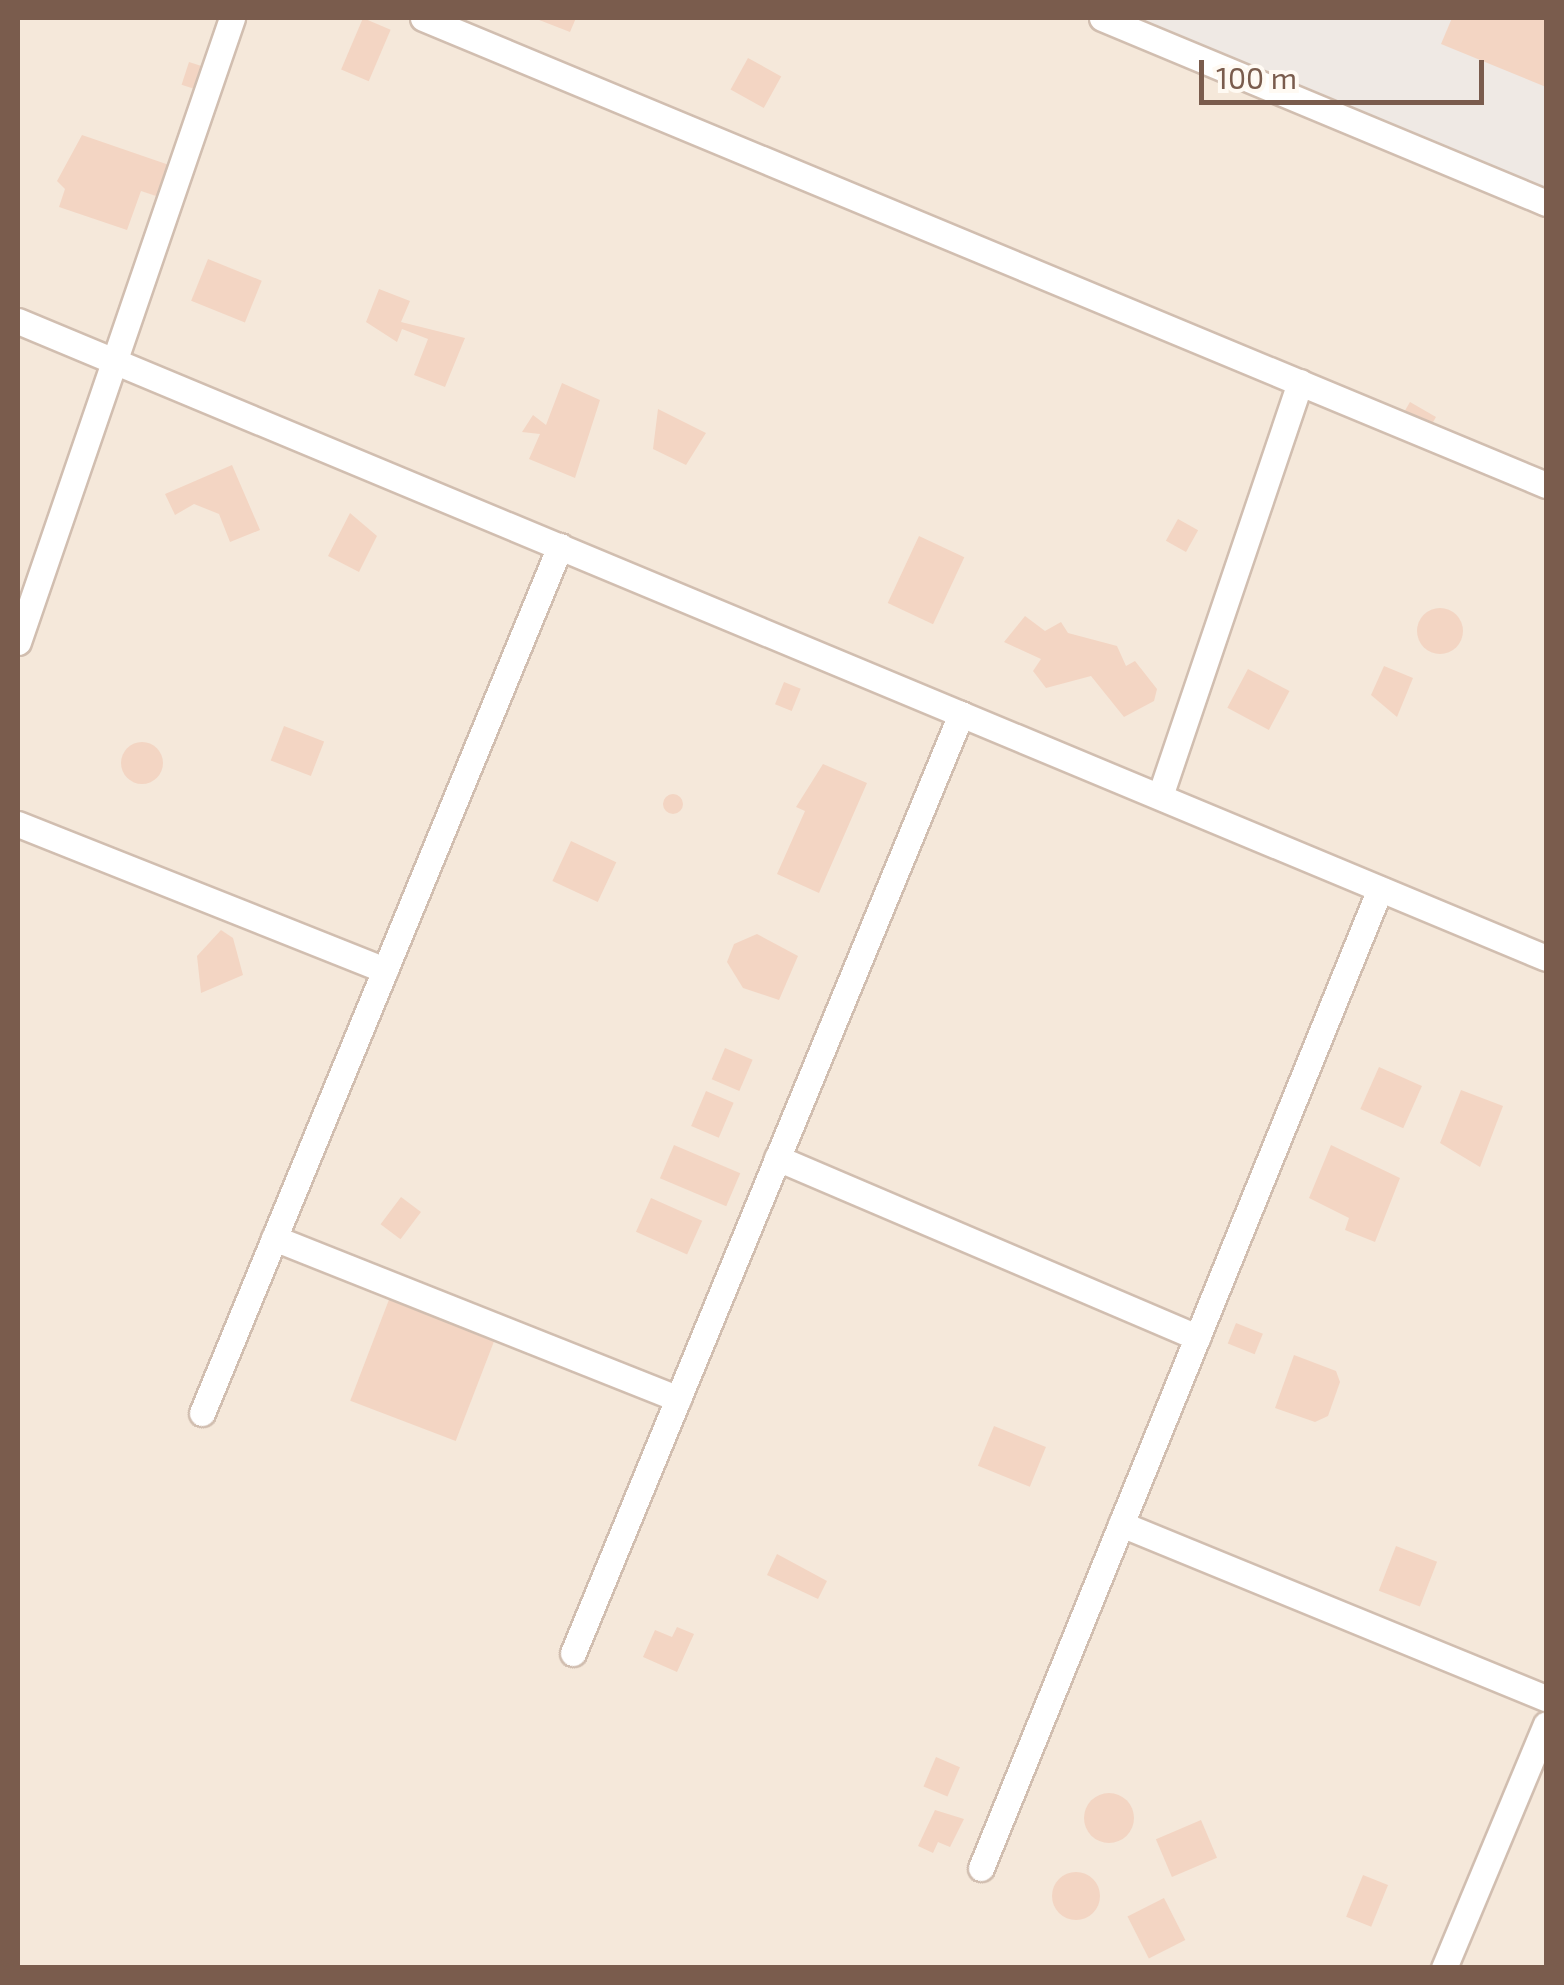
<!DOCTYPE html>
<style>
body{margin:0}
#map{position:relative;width:1564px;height:1985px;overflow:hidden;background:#fdf6ec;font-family:"Exo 2",sans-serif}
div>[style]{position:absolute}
.residential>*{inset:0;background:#f5e8da}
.industrial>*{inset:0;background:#efe9e4}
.building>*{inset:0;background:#f3d5c3;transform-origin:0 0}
.round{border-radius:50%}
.roads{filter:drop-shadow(2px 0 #d1beb0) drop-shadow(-2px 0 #d1beb0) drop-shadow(0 2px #d1beb0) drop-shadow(0 -2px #d1beb0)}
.minor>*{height:25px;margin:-12.5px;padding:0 12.5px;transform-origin:12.5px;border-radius:12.5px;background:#fff}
span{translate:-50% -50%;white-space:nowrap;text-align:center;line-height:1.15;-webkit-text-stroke:9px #fffaf3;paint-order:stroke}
.frame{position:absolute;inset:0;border:20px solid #7a5c4d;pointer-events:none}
.scale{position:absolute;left:1199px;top:60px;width:285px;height:45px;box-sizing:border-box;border:5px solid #7a5c4d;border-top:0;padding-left:12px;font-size:30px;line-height:35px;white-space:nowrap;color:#7a5c4d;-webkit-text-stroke:8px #fffaf3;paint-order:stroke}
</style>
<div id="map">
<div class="residential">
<i style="clip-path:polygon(18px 18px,1105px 18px,1546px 202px,1546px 1967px,18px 1967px)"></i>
</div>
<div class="industrial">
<i style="clip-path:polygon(1128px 18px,1546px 18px,1546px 195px)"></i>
</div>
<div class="building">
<i style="left:363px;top:18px;width:30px;height:56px;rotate:23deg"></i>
<i style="clip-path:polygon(534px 18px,576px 18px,570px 32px)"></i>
<i style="clip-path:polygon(1452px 18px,1546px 18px,1546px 87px,1441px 44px)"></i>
<i style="left:748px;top:58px;width:38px;height:36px;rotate:29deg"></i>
<i style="left:189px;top:62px;width:22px;height:24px;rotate:18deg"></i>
<i style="clip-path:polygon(82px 135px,172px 166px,162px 198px,141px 191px,127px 230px,59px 207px,65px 189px,57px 181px)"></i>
<i style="left:208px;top:259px;width:58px;height:45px;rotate:22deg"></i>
<i style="clip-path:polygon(379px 289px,410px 301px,401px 322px,465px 338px,445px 387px,414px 375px,428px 339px,402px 329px,397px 342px,366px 322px)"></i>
<i style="clip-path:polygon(562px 383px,600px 400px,575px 478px,529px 459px,540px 434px,522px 432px,533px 415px,546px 425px)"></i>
<i style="left:1410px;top:402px;width:30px;height:16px;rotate:30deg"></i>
<i style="clip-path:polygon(658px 409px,706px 433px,686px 465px,653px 449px)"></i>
<i style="clip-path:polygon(232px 465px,260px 530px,230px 542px,219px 514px,194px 504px,175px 515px,165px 494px)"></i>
<i style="clip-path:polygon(350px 513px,377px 536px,359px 572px,328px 556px)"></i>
<i style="left:1178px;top:519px;width:23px;height:25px;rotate:29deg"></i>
<i style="left:919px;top:536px;width:50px;height:74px;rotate:25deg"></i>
<i class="round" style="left:1417px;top:608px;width:46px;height:46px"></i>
<i style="clip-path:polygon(1025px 616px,1045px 631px,1061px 622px,1068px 633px,1117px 646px,1126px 666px,1135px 661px,1157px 689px,1154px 701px,1124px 717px,1091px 676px,1046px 688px,1033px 671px,1041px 659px,1004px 642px)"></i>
<i style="clip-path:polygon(1384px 666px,1413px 678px,1397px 717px,1371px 695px)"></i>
<i style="left:1248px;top:669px;width:47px;height:44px;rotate:28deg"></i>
<i style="left:784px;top:682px;width:18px;height:24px;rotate:22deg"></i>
<i style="left:284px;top:726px;width:43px;height:37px;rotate:21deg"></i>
<i class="round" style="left:121px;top:742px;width:42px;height:42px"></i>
<i style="clip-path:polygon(823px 764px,867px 783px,819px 893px,777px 874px,805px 811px,796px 807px)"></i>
<i class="round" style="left:663px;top:794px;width:20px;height:20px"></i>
<i style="left:571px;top:841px;width:50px;height:44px;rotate:25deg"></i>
<i style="clip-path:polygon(221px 930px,233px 938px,243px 975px,201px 993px,197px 956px)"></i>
<i style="clip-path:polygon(757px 934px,798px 956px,779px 1000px,743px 988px,727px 962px,734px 944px)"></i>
<i style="left:725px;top:1048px;width:30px;height:34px;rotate:23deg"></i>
<i style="left:1379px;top:1067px;width:47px;height:46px;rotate:24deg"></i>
<i style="clip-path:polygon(1461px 1090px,1503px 1106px,1480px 1167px,1440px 1143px)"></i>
<i style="left:706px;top:1091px;width:30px;height:38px;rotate:23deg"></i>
<i style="left:674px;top:1145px;width:72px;height:36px;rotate:23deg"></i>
<i style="clip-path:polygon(1331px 1145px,1400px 1178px,1375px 1242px,1345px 1230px,1349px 1218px,1309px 1198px)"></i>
<i style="left:401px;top:1197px;width:25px;height:34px;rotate:37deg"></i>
<i style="left:651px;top:1198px;width:56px;height:37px;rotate:24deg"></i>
<i style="left:390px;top:1297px;width:113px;height:111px;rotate:21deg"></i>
<i style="left:1236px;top:1323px;width:29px;height:22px;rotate:22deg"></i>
<i style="clip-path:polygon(1294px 1355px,1336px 1371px,1340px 1382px,1328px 1416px,1315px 1422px,1275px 1408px)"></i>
<i style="left:994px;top:1426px;width:56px;height:43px;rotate:22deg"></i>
<i style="left:1396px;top:1546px;width:44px;height:48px;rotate:21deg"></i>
<i style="clip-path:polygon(777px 1554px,827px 1581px,818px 1599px,767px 1575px)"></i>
<i style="clip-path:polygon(677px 1627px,694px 1634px,677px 1672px,643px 1657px,655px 1630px,672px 1637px)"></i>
<i style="left:936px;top:1757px;width:26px;height:32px;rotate:23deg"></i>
<i class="round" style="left:1084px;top:1793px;width:50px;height:50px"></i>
<i style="clip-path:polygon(935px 1810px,964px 1819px,950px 1847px,938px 1842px,933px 1853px,918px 1846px)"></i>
<i style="left:1201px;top:1820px;width:41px;height:49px;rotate:67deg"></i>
<i class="round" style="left:1052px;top:1872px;width:48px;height:48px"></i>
<i style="left:1363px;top:1875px;width:27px;height:45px;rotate:22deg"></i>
<i style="left:1164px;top:1898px;width:47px;height:41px;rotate:63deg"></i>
</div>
<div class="roads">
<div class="minor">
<i style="left:423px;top:18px;width:1216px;rotate:22.58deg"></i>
<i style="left:1102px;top:18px;width:481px;rotate:22.6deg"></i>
<i style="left:18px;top:321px;width:1655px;rotate:22.63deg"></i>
<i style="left:18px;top:642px;width:660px;rotate:-71.07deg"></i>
<i style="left:1160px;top:796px;width:437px;rotate:-71.3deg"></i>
<i style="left:18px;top:824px;width:395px;rotate:21.7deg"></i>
<i style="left:777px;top:1158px;width:457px;rotate:23.1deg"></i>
<i style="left:274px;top:1238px;width:435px;rotate:21.7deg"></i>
<i style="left:202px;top:1413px;width:938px;rotate:-67.56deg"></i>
<i style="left:1121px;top:1524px;width:459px;rotate:22.3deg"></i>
<i style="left:573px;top:1653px;width:1016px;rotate:-67.55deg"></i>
<i style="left:981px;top:1868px;width:1057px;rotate:-67.83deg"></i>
<i style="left:1444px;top:1968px;width:264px;rotate:-67.3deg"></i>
</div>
</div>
<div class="frame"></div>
<div class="scale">100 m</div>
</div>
